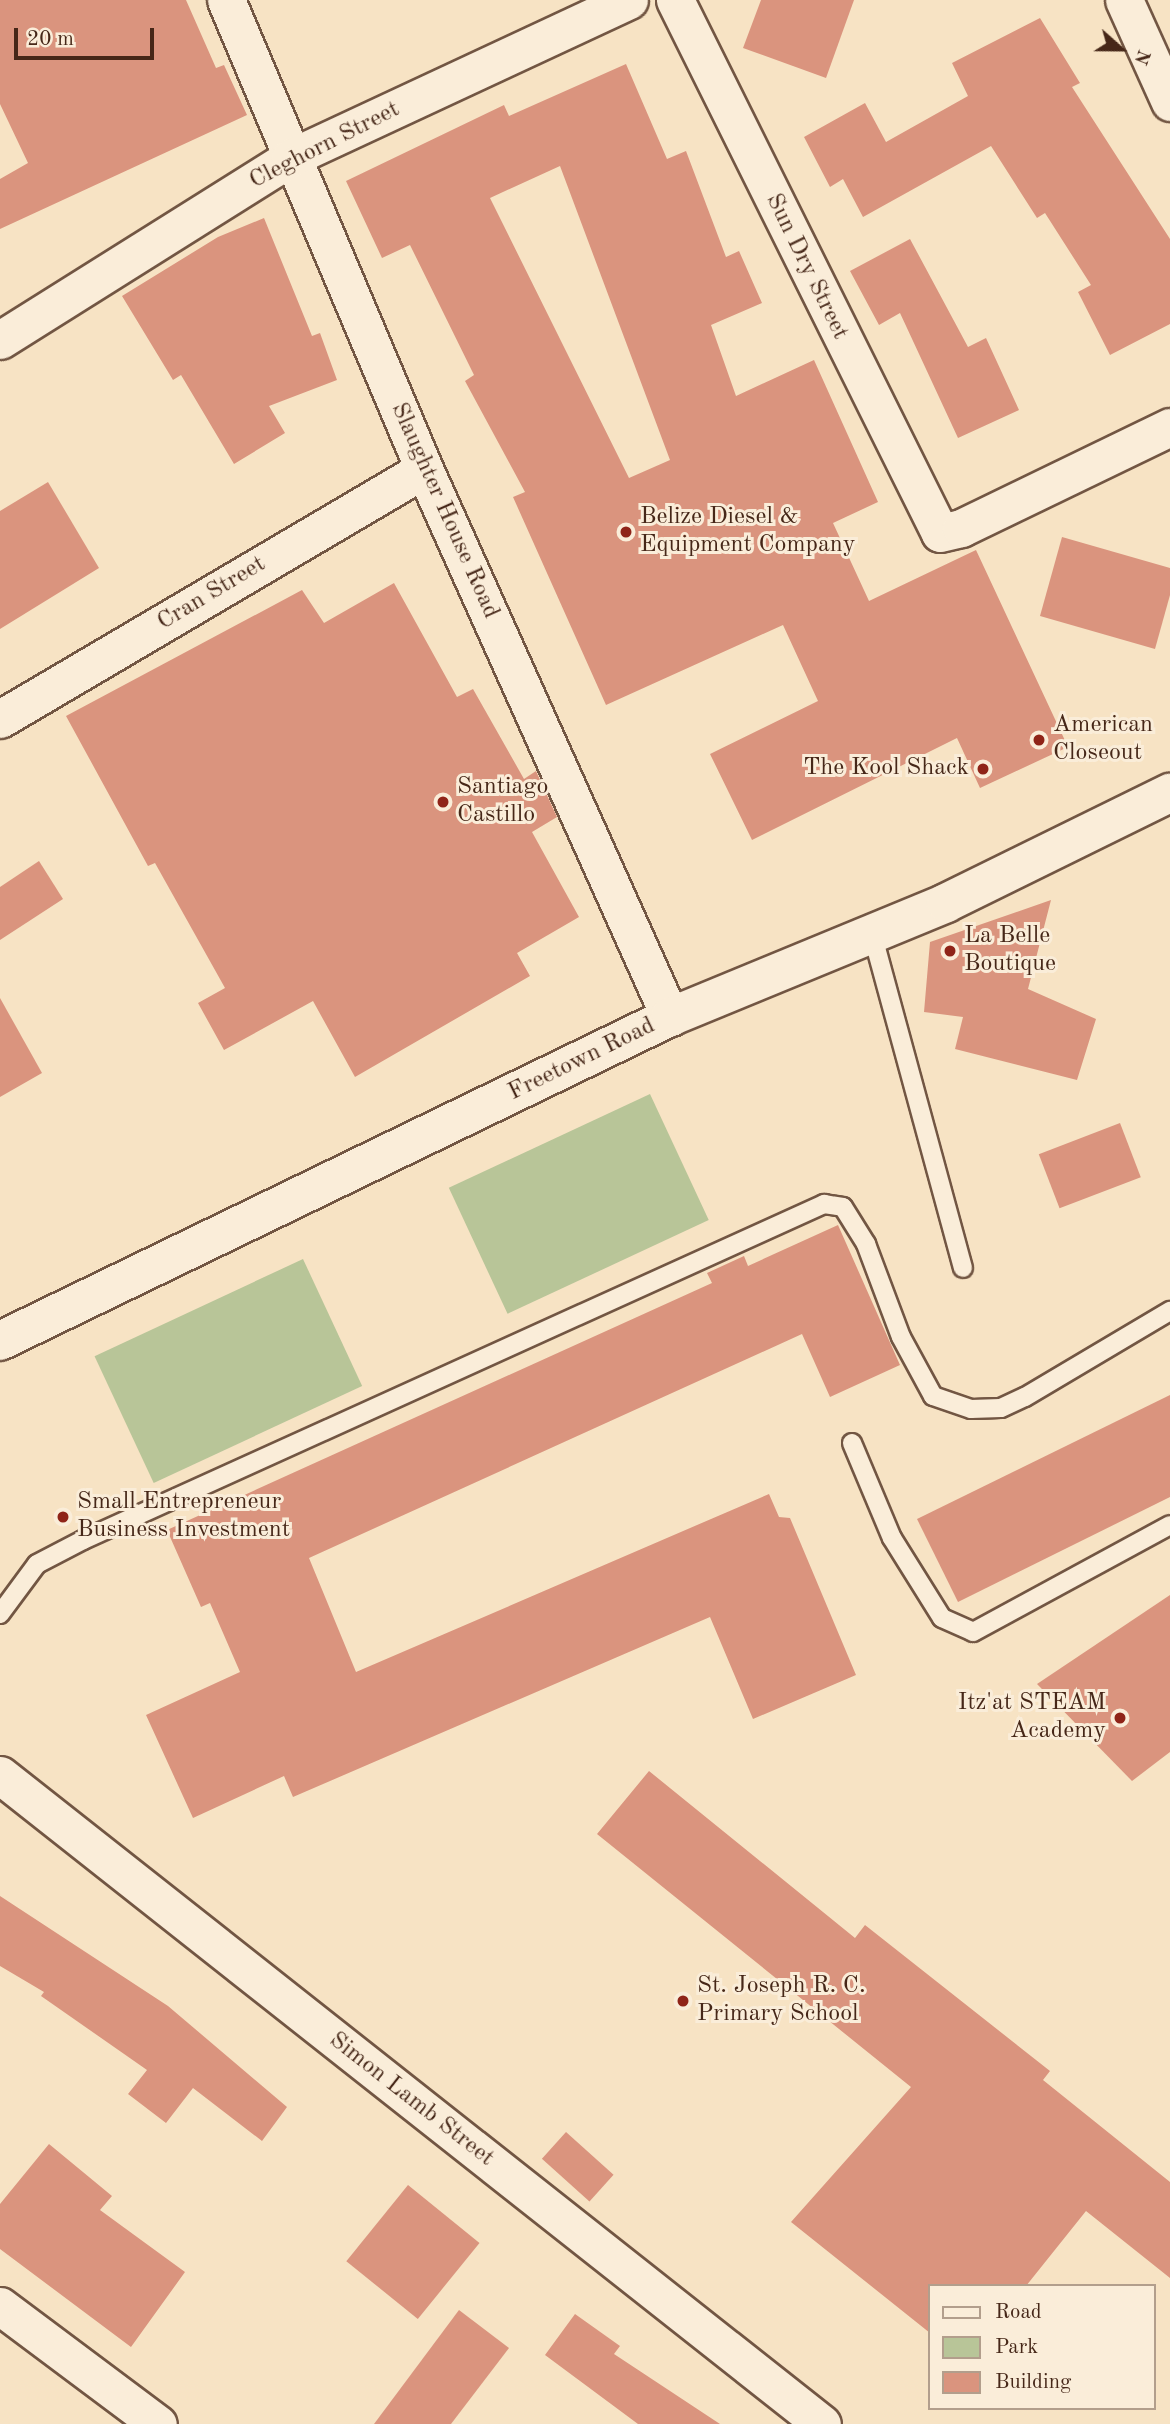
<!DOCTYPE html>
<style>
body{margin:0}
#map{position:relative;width:1170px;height:2424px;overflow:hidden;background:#f7e3c4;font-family:"Old Standard TT",serif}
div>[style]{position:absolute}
.green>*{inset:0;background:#b8c598;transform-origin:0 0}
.building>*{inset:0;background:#da947e;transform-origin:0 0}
.roads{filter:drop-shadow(2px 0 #725643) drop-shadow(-2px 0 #725643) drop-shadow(0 2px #725643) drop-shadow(0 -2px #725643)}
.lane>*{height:18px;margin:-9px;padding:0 9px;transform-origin:9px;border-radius:9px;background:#faedd9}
.street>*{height:37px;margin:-18.5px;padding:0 18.5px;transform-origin:18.5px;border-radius:18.5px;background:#faedd9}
.secondary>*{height:38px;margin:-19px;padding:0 19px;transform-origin:19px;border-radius:19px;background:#faedd9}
.dots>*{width:19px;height:19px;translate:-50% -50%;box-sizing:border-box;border:4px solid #faedd9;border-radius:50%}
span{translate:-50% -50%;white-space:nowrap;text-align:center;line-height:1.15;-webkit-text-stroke:6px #faedd9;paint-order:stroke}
.street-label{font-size:24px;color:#462718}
.poi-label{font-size:24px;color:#462718}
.left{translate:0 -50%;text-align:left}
.right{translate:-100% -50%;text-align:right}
.legend{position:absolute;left:928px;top:2284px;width:228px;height:126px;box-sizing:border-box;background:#faedd9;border:2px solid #b29e8c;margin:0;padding:9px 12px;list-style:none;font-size:21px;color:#462718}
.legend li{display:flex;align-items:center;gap:14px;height:35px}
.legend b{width:35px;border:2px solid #b29e8c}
.north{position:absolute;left:1086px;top:14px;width:70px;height:70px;-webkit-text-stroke:5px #faedd9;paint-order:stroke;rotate:111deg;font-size:19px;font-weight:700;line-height:28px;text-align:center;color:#462718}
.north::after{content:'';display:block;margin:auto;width:24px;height:32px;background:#462718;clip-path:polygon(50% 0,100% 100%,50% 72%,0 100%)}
.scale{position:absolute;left:14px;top:28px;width:140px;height:32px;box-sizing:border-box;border:4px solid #462718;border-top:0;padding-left:9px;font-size:21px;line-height:24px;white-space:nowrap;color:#462718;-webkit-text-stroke:5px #faedd9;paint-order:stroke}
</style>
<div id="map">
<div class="green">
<i style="left:650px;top:1094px;width:139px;height:222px;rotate:65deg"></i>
<i style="left:303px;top:1259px;width:140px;height:230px;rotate:65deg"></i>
</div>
<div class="building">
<i style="clip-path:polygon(0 0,186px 0,216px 68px,224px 65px,247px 115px,0 229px,0 179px,28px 163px,0 104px)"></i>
<i style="clip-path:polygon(761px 0,854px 0,826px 78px,743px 48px)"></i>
<i style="clip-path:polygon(1040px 18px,1080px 83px,1072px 87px,1170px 239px,1170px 324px,1110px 355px,1078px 292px,1091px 285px,1045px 213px,1037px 218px,991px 146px,863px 217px,843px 179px,830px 187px,804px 137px,865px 103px,886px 142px,968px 96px,952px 63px)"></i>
<i style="clip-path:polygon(evenodd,626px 64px,667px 159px,686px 151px,726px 257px,739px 251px,762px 303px,711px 325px,736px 396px,814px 360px,878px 502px,833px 523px,869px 601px,976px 550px,1068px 747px,980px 788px,957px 738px,752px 840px,710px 754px,818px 701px,783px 625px,606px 705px,513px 497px,525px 492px,465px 381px,474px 375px,410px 245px,382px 258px,346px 181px,504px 105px,509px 116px,626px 64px,560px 166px,670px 460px,629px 478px,490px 198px,560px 166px)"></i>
<i style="clip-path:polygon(264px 218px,312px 336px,320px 333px,337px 380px,269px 406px,285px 433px,234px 464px,181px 375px,173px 380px,122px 296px,218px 237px)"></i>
<i style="clip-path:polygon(910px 239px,968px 347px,986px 338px,1019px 410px,958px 438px,900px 313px,879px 325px,850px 271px)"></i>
<i style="clip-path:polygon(48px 482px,99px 568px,0 629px,0 511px)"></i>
<i style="clip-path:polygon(1062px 537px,1170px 568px,1170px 595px,1155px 649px,1040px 616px)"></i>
<i style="clip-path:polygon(394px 583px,457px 697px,473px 689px,524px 779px,536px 771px,557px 817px,532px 832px,579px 917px,517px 953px,530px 976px,355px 1077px,313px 1001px,224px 1050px,198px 1003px,225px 988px,155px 863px,148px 866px,66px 716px,302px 590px,324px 623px)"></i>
<i style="clip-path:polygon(39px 861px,63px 899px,0 940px,0 887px)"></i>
<i style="clip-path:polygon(1051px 900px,1028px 989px,1096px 1019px,1077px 1080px,955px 1049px,963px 1017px,924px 1012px,930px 942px)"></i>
<i style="clip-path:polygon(0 998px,42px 1073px,0 1097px)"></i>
<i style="left:1120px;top:1123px;width:58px;height:87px;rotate:69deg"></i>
<i style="clip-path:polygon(838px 1225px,900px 1365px,830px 1397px,802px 1334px,309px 1558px,356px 1672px,769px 1494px,779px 1517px,790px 1518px,856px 1675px,753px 1719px,710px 1617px,293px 1797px,284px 1776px,193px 1818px,146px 1715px,240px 1672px,210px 1603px,201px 1607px,167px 1530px,712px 1283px,707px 1273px,744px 1256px,748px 1266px)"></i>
<i style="clip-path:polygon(1170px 1395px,1170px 1497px,958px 1602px,917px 1519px)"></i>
<i style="clip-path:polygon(1170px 1595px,1170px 1752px,1132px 1781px,1037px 1684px)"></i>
<i style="clip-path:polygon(649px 1771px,855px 1938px,865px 1925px,1050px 2071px,1043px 2080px,1170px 2182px,1170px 2278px,1086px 2211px,1026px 2286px,930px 2286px,930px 2333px,791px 2222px,911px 2087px,597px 1834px)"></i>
<i style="clip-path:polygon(0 1896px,168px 2006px,287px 2107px,262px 2141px,193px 2088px,166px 2123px,128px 2094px,147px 2070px,41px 1996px,44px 1992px,0 1966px)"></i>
<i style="left:566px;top:2132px;width:64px;height:36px;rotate:42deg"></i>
<i style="clip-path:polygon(49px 2144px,112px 2196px,100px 2210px,185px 2272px,131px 2347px,0 2249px,0 2204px)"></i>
<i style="left:408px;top:2185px;width:92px;height:98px;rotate:39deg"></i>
<i style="clip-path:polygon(459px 2310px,509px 2348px,451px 2424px,374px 2424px)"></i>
<i style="clip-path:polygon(575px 2314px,620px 2346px,614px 2354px,720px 2424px,638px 2424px,545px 2355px)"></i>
</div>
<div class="roads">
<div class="lane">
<i style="left:872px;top:933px;width:347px;rotate:74.8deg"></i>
<i style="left:852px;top:1443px;width:103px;rotate:67.2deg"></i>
<i style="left:892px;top:1538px;width:94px;rotate:58deg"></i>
<i style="left:942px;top:1618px;width:34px;rotate:24deg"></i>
<i style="left:973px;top:1632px;width:224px;rotate:-28.5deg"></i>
<i style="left:0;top:1614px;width:62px;rotate:-53.5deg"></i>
<i style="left:37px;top:1564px;width:52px;rotate:-27.6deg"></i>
<i style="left:83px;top:1540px;width:814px;rotate:-24.39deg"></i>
<i style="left:824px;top:1204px;width:19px;rotate:9deg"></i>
<i style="left:843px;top:1207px;width:44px;rotate:58.1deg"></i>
<i style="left:866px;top:1244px;width:99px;rotate:69.4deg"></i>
<i style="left:901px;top:1337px;width:67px;rotate:61.5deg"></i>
<i style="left:933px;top:1396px;width:40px;rotate:18.9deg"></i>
<i style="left:971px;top:1409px;width:30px;rotate:-2deg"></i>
<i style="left:1001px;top:1408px;width:26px;rotate:-25deg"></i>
<i style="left:1025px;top:1397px;width:169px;rotate:-30.7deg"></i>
</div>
<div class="street">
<i style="left:226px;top:0;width:509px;rotate:67.11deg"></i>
<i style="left:424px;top:469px;width:601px;rotate:65.82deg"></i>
<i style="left:675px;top:0;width:595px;rotate:63.56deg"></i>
<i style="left:940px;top:533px;width:22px;rotate:-13deg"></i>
<i style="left:961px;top:528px;width:232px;rotate:-25.8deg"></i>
<i style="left:1124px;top:0;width:112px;rotate:65.7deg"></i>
<i style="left:0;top:340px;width:342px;rotate:-32.1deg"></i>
<i style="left:290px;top:158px;width:374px;rotate:-25deg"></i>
<i style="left:0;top:719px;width:492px;rotate:-30.5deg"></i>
<i style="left:0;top:1775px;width:1047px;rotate:38.29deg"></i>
<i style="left:0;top:2306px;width:197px;rotate:36.8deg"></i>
</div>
<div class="secondary">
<i style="left:0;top:1341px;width:744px;rotate:-25.81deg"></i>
<i style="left:670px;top:1017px;width:299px;rotate:-22.4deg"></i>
<i style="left:946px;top:903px;width:250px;rotate:-26.2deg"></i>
</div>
</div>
<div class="dots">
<i style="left:626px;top:532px;background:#8f2418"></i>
<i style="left:1039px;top:740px;background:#8f2418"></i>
<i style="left:983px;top:769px;background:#8f2418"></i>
<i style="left:443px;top:802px;background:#8f2418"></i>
<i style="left:950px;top:951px;background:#8f2418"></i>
<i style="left:63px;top:1517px;background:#8f2418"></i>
<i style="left:1120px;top:1718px;background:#8f2418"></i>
<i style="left:683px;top:2001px;background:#8f2418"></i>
</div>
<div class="street-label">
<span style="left:325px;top:146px;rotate:-27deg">Cleghorn Street</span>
<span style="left:806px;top:267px;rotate:64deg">Sun Dry Street</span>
<span style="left:444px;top:511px;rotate:66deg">Slaughter House Road</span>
<span style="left:212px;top:594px;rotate:-31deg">Cran Street</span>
<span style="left:582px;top:1060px;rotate:-26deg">Freetown Road</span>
<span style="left:411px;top:2100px;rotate:38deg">Simon Lamb Street</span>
</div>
<div class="poi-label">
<span class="left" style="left:640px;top:532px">Belize Diesel &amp;<br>Equipment Company</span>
<span class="left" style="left:1053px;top:740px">American<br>Closeout</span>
<span class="right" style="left:969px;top:769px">The Kool Shack</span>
<span class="left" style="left:457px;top:802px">Santiago<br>Castillo</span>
<span class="left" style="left:964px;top:951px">La Belle<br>Boutique</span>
<span class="left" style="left:77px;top:1517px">Small Entrepreneur<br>Business Investment</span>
<span class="right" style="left:1106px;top:1718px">Itz'at STEAM<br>Academy</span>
<span class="left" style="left:697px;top:2001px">St. Joseph R. C.<br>Primary School</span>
</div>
<ul class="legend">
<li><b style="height:9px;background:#faedd9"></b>Road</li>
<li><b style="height:19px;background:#b8c598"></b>Park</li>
<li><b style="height:19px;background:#da947e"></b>Building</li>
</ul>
<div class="north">N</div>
<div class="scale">20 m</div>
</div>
